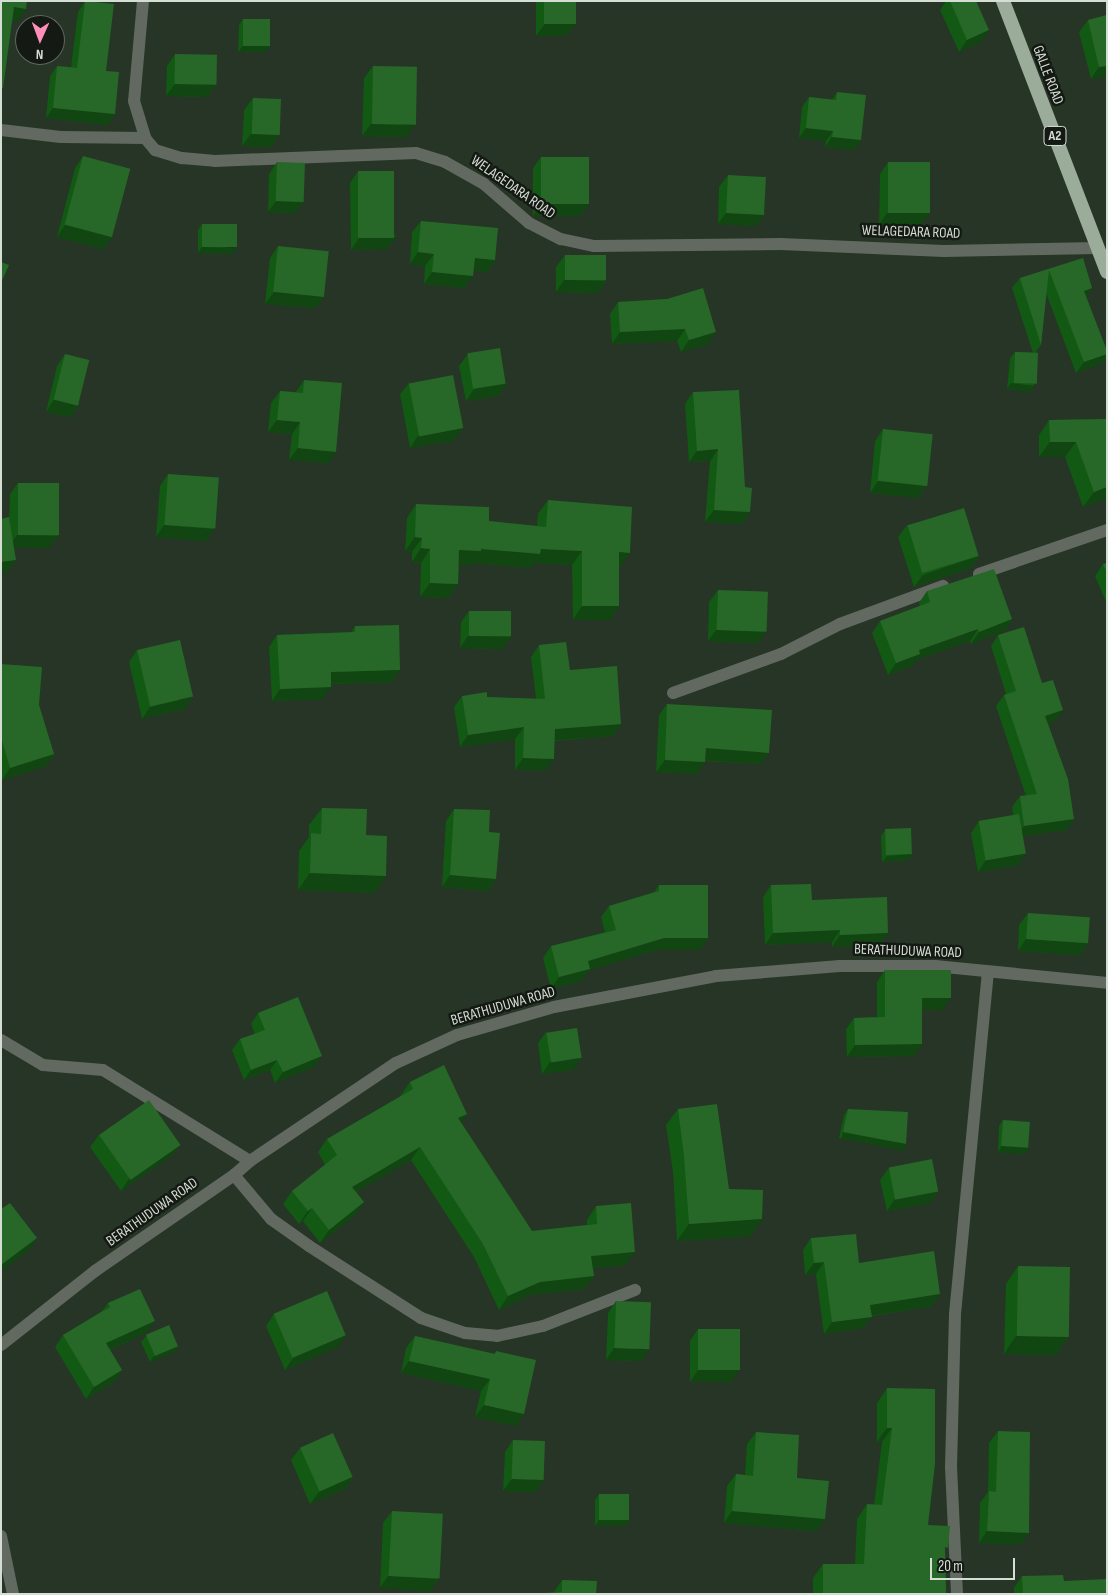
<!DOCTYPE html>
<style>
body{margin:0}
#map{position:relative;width:1108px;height:1595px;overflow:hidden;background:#263525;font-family:"Sofia Sans Condensed",sans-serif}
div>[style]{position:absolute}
.service>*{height:12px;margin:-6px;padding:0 6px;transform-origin:6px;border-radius:6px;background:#626961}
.minor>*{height:12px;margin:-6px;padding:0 6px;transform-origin:6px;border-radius:6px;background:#626961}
.tertiary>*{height:12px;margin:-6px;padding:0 6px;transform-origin:6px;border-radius:6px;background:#626961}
.trunk>*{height:14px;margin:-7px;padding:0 7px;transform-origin:7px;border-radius:7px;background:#9cac9a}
.wall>*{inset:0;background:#125913}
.shaded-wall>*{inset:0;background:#114512;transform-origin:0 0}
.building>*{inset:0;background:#276728;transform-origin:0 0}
span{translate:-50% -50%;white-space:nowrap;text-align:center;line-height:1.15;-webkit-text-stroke:5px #141a13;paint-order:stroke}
.shield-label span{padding:1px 4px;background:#141a13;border:1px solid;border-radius:4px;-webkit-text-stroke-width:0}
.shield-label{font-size:14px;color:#d5ded4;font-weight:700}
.street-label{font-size:15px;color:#d5ded4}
.frame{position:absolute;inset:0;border:2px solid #d5ded4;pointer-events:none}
.north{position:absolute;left:15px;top:15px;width:50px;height:50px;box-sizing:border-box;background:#141a13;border:1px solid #616860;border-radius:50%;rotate:182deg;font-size:14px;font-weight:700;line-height:20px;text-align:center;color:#d5ded4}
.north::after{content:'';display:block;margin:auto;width:18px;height:22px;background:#ff8eba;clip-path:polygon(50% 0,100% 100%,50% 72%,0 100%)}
.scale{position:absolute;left:930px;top:1558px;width:85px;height:22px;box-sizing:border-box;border:2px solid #d5ded4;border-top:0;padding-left:6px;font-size:15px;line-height:18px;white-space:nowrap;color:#d5ded4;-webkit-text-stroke:4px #141a13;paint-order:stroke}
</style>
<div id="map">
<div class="service">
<i style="left:1px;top:130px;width:60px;rotate:6.7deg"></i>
<i style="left:61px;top:137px;width:84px;rotate:0.7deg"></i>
<i style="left:979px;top:574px;width:135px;rotate:-19deg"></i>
<i style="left:673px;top:693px;width:115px;rotate:-19.9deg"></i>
<i style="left:781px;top:654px;width:66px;rotate:-27deg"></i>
<i style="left:840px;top:624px;width:110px;rotate:-20.3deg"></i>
<i style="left:1px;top:1040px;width:49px;rotate:30.8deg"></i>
<i style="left:43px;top:1065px;width:60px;rotate:4.8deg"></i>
<i style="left:103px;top:1070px;width:173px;rotate:31.8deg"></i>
<i style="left:234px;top:1175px;width:57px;rotate:49.9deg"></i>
<i style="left:271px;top:1219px;width:47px;rotate:35.4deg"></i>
<i style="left:309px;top:1246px;width:133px;rotate:32.7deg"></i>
<i style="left:421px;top:1318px;width:46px;rotate:18.8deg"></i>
<i style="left:465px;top:1333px;width:32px;rotate:5deg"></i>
<i style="left:497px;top:1336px;width:47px;rotate:-12.3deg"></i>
<i style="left:543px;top:1326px;width:99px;rotate:-21.4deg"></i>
<i style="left:1px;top:1536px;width:59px;rotate:78.3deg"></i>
</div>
<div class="minor">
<i style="left:143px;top:1px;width:100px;rotate:95.1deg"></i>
<i style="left:134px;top:101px;width:39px;rotate:73deg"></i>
<i style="left:145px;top:138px;width:16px;rotate:50deg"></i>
<i style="left:155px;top:150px;width:28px;rotate:17deg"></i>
<i style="left:182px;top:158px;width:33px;rotate:5deg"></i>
<i style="left:215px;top:161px;width:201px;rotate:-2.3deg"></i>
<i style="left:416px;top:153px;width:30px;rotate:17deg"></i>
<i style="left:445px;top:162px;width:45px;rotate:29.4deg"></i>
<i style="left:484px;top:184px;width:60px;rotate:40.9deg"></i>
<i style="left:529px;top:223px;width:36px;rotate:27deg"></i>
<i style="left:561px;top:239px;width:34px;rotate:12deg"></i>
<i style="left:594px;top:246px;width:187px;rotate:-0.6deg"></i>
<i style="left:781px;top:244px;width:163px;rotate:2.5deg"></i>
<i style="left:944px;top:251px;width:154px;rotate:-1.1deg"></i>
<i style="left:957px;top:1594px;width:127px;rotate:-92.7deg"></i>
<i style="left:951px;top:1467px;width:153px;rotate:-88.5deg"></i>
<i style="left:955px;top:1314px;width:344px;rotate:-84.5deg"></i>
</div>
<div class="tertiary">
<i style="left:1px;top:1345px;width:120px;rotate:-38.2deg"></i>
<i style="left:95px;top:1271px;width:169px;rotate:-34.6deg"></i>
<i style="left:234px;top:1175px;width:21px;rotate:-41deg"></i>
<i style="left:250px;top:1161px;width:176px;rotate:-33.9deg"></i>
<i style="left:396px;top:1063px;width:67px;rotate:-24.7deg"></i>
<i style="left:457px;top:1035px;width:101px;rotate:-16.1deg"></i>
<i style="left:554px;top:1007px;width:165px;rotate:-10.8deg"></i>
<i style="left:716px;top:976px;width:124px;rotate:-4.6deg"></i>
<i style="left:840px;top:966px;width:95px"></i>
<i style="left:935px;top:966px;width:173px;rotate:5.6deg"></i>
</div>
<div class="trunk">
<i style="left:1003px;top:1px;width:290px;rotate:69deg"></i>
</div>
<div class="wall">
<i style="clip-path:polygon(85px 1px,106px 71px,115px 114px,108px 125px,46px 118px,50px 76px,57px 66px,71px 67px,78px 12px)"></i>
<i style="clip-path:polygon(536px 1px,576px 1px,568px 35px,536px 36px)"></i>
<i style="clip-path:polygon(946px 1px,976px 1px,981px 42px,959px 52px,940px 10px)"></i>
<i style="clip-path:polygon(1107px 15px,1107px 76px,1091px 79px,1079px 32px,1088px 20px)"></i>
<i style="clip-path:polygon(243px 19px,269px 46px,265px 52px,238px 52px,239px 25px)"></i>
<i style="clip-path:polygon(175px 54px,208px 97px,166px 96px,167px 66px)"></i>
<i style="clip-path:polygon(373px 66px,406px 137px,362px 136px,364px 78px)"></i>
<i style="clip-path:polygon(837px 92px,861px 140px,854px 150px,825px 147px,826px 141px,799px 138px,802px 107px,809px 97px,832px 100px)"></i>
<i style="clip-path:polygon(253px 98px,279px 135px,271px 147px,242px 146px,244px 110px)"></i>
<i style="clip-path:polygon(83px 156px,104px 249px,57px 237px,75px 168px)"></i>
<i style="clip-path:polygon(541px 157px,588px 204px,580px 216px,533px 216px,533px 168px)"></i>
<i style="clip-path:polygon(277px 162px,303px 202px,295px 213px,268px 212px,269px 174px)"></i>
<i style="clip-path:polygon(888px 162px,929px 213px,921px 225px,879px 225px,880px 174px)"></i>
<i style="clip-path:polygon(358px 171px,396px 237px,387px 249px,351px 250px,350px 183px)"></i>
<i style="clip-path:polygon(728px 175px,765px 214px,756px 226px,718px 224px,719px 187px)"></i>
<i style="clip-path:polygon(421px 221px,495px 260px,487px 272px,473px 270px,464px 288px,424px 284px,425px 266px,410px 264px,412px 232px)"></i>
<i style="clip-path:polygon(202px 224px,232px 254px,198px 253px,198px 230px)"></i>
<i style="clip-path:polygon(278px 246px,324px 296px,316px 308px,265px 304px,270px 258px)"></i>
<i style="clip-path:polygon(565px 255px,606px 281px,598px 293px,556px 292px,556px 267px)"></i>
<i style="clip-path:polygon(1083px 258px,1092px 288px,1086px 297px,1107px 351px,1107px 355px,1101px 364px,1076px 373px,1046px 293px,1041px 345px,1035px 353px,1034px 386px,1030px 392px,1007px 389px,1010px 358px,1015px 352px,1033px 353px,1012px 288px,1020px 278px)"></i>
<i style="clip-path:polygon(667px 299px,708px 344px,681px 352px,677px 341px,612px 344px,610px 314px,618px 302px)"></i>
<i style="clip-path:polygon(65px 354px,79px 405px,70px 417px,46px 412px,57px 366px)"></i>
<i style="clip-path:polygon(468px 354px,506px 384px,498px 396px,466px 401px,459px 366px)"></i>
<i style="clip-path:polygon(304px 380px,328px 463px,289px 460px,292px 434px,268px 432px,271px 403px,280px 391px,296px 392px)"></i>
<i style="clip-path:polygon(409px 383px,463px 428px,454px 440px,410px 448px,400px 394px)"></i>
<i style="clip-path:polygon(693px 392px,745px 487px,750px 512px,742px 524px,705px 522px,710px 461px,689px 462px,685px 404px)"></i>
<i style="clip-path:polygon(1107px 419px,1107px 498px,1083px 507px,1065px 457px,1039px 457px,1039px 435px,1049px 420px)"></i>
<i style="clip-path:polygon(883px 429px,926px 486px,918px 498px,870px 493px,875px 441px)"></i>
<i style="clip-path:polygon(168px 474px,214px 529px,206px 541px,156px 537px,160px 486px)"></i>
<i style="clip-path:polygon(18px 483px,58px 536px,49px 548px,14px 547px,7px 572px,10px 494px)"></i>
<i style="clip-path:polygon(548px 500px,620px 567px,619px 567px,619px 606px,610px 620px,573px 620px,572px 565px,534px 563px,530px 568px,473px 563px,471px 565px,459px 564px,458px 584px,448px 598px,420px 597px,421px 563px,412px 562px,412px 552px,405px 551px,407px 518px,416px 504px,489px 521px,537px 526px,538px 514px)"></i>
<i style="clip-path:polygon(907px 525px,979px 556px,971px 568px,914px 587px,898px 537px)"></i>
<i style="clip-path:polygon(1107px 563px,1107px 604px,1095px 576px,1103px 564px)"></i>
<i style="clip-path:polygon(718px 590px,758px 643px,708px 641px,709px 602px)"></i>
<i style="clip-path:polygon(927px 591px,1012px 619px,1004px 631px,971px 644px,970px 641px,916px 660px,912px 666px,888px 675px,872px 633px,880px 621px,920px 606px,919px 603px)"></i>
<i style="clip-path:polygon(469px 611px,511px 637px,502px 649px,460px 648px,461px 622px)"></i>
<i style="clip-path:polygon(355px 626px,392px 682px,331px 684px,323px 699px,272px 701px,269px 647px,277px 635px,351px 632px)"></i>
<i style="clip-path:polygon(998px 635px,1042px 683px,1055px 721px,1048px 723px,1074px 819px,1066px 830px,1023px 836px,1018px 865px,978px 872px,971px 833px,979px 821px,1013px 815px,1012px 807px,1020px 796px,1026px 796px,996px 706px,1004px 695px,1006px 694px,991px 646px)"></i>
<i style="clip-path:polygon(539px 645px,570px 670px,621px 724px,613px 736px,554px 741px,546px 770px,515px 770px,515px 739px,460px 747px,454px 707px,462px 696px,536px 699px,531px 657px)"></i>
<i style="clip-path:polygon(137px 650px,185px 709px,142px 719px,129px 662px)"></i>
<i style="clip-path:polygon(1px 664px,39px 705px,54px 754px,46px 766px,2px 780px,1px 777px)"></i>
<i style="clip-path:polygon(667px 704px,761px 764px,705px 761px,697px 774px,656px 772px,659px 715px)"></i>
<i style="clip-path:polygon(322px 808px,366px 835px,386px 876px,374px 893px,298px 890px,299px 851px,309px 837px,309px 825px)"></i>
<i style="clip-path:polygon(454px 809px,489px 832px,496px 879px,488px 891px,442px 887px,446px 821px)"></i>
<i style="clip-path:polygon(885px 830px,912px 854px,908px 860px,882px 862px,881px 836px)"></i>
<i style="clip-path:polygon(659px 885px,708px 938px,700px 950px,656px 950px,589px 970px,581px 981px,551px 989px,543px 958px,551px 946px,605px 932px,601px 917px,609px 906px,654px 892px)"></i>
<i style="clip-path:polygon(771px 885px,812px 900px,880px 945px,832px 947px,832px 942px,765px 945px,763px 897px)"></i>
<i style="clip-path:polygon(1028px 913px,1088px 943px,1080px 955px,1018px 951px,1019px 925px)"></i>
<i style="clip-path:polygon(885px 970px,942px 1010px,922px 1010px,914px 1056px,847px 1057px,846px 1029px,854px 1018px,877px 1017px,877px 982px)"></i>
<i style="clip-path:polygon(258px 1013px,314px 1067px,275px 1083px,270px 1070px,244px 1080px,232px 1050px,240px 1039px,255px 1034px,251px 1024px)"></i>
<i style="clip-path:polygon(546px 1032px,573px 1070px,542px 1074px,538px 1043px)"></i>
<i style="clip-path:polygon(410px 1082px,467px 1114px,461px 1122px,532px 1231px,587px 1225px,587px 1220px,596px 1206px,625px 1265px,593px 1268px,594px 1276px,584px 1289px,530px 1295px,499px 1310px,474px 1257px,411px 1160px,356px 1192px,364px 1202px,355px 1215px,320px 1243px,303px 1221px,299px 1224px,283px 1204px,292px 1191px,325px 1165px,318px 1152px,327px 1139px,401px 1096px,401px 1095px)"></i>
<i style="clip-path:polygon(678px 1109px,729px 1189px,751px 1236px,677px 1241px,673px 1172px,666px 1125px)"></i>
<i style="clip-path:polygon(848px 1109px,902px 1150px,839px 1138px,844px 1115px)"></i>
<i style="clip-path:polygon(1003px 1120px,1025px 1154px,998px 1152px,999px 1126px)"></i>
<i style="clip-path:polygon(99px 1135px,180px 1145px,171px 1156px,121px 1191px,90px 1147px)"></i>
<i style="clip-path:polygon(889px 1168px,938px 1191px,930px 1203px,887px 1211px,880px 1180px)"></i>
<i style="clip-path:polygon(811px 1238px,859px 1263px,932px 1306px,872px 1316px,863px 1328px,824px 1334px,816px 1274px,805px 1275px,803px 1250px)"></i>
<i style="clip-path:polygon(1018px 1266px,1068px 1337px,1056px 1355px,1004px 1354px,1006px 1284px)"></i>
<i style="clip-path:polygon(616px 1301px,641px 1361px,606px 1360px,608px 1313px)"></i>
<i style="clip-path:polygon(108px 1303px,146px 1333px,110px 1350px,122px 1370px,114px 1382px,86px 1399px,55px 1347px,63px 1335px,102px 1311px)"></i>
<i style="clip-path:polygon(274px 1314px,338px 1347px,285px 1370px,266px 1326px)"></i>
<i style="clip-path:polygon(698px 1329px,731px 1382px,690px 1382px,690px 1341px)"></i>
<i style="clip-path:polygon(146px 1336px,178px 1346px,174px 1352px,150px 1362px,141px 1342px)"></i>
<i style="clip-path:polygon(415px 1336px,494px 1354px,496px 1351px,524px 1414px,516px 1426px,475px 1417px,481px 1391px,401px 1373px,406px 1348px)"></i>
<i style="clip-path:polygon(887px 1388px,928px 1525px,945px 1552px,946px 1594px,813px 1594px,813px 1578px,823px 1564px,855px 1564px,857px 1519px,867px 1504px,874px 1505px,882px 1442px,877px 1442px,877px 1403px)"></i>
<i style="clip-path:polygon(998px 1431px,1021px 1544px,979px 1543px,980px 1503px,988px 1492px,989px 1443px)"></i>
<i style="clip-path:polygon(756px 1432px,797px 1478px,825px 1519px,816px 1531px,724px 1523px,727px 1486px,736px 1474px,745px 1475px,747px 1444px)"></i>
<i style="clip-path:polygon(513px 1440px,536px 1492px,503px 1491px,505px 1452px)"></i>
<i style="clip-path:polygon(300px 1448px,353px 1477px,345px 1489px,310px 1504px,291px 1460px)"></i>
<i style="clip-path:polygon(599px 1494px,629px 1520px,625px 1526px,595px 1526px,595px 1500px)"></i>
<i style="clip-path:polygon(392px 1511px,438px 1579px,430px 1591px,380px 1588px,383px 1523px)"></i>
<i style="clip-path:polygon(1022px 1576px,1064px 1581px,1107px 1594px,1014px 1594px,1014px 1588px)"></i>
<i style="clip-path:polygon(562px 1580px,596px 1594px,554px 1592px)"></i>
</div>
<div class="shaded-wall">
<i style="clip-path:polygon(14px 7px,26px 9px,18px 21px,6px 19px)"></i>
<i style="clip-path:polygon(576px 23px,568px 35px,536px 36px,545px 24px)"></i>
<i style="clip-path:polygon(989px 30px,981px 42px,959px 52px,967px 40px)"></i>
<i style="clip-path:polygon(243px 46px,269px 46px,265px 52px,238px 52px)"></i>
<i style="clip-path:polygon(1107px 66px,1107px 76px,1091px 79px,1099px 67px)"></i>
<i style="clip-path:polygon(175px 84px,216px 85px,208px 97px,166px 96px)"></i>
<i style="clip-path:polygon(53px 108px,115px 114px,108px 125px,46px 118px)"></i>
<i style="clip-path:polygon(371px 124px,415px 125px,406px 137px,362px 136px)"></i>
<i style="clip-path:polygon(806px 128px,833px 131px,826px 141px,799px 138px)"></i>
<i style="clip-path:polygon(251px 134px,279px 135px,271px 147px,242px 146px)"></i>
<i style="clip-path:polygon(832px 137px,861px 140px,854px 150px,825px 147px)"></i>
<i style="clip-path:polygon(276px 201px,303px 202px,295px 213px,268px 212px)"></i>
<i style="clip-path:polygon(541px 204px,588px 204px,580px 216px,533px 216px)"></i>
<i style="clip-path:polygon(726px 213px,765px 214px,756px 226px,718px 224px)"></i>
<i style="clip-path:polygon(887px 213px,929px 213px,921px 225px,879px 225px)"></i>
<i style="clip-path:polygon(65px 225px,112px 237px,104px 249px,57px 237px)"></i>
<i style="clip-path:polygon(396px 237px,387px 249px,351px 250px,359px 238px)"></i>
<i style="clip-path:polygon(202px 247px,237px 248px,232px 254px,198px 253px)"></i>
<i style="clip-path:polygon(418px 252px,434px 254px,425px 266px,410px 264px)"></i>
<i style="clip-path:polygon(475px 258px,495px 260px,487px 272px,466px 269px)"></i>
<i style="clip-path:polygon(432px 272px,473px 276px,464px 288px,424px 284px)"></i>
<i style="clip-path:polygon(564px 280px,606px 281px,598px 293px,556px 292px)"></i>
<i style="clip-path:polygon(1092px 288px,1085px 298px,1084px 291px)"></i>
<i style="clip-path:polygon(274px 292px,324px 296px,316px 308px,265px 304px)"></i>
<i style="clip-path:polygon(685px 329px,677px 341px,612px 344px,620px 332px)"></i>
<i style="clip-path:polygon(716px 332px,708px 344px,681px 352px,689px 340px)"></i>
<i style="clip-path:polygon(1107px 354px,1101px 364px,1076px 373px,1084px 362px)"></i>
<i style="clip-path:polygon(1011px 383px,1034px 386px,1030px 392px,1007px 389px)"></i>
<i style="clip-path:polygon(506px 384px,498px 396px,466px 401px,474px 389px)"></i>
<i style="clip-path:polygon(54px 400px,79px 405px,70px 417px,46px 412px)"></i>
<i style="clip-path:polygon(277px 420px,300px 422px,292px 434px,268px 432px)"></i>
<i style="clip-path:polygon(463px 428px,454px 440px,410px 448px,418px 436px)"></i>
<i style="clip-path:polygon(1050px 442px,1076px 442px,1065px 457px,1039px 457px)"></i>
<i style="clip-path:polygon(298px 448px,336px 452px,328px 463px,289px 460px)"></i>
<i style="clip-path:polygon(718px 449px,710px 461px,689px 462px,697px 451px)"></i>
<i style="clip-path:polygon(878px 481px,926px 486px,918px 498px,870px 493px)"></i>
<i style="clip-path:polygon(1107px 487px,1107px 498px,1083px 507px,1094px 492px)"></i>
<i style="clip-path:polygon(714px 510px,750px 512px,742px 524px,705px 522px)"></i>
<i style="clip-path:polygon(164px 525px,214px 529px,206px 541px,156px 537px)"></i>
<i style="clip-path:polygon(17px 535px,58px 536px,49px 548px,9px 547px)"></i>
<i style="clip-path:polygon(415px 537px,422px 538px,412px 552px,405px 551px)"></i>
<i style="clip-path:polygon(421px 548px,430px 549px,421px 563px,412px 562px)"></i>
<i style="clip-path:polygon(481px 549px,541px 549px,582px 551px,572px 565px,534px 563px,530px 568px,473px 563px,471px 565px,450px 564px,459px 550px)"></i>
<i style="clip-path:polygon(619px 552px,630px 553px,620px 567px,609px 566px)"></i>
<i style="clip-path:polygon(979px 556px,971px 568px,914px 587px,923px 575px)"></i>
<i style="clip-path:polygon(16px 560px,7px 572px,1px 573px,1px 562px)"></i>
<i style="clip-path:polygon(430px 583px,458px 584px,448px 598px,420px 597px)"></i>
<i style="clip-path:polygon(582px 606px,619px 606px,610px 620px,573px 620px)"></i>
<i style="clip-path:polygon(1012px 619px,1004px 631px,971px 644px,979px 632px)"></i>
<i style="clip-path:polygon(978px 629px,970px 641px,916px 660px,912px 666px,888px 675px,896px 663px,919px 650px)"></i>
<i style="clip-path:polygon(716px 630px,766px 631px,758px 643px,708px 641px)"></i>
<i style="clip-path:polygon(468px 636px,511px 637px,502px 649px,460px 648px)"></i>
<i style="clip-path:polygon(400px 670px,392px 682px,322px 684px,331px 672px)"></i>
<i style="clip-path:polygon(331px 687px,323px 699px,272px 701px,280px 689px)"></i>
<i style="clip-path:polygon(193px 697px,185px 709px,142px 719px,150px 707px)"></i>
<i style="clip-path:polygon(1063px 710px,1055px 721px,1038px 727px,1045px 716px)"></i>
<i style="clip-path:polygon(621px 724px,613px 736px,546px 741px,555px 729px)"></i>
<i style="clip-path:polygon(524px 727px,515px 739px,460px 747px,468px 735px)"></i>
<i style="clip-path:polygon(706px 748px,769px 753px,761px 764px,698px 760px)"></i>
<i style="clip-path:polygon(54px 754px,46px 766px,2px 780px,10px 768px)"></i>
<i style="clip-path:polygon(523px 758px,554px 759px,546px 770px,515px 770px)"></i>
<i style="clip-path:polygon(665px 760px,705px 762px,697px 774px,656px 772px)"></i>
<i style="clip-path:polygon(1074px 819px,1066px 830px,1016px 837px,1024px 826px)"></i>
<i style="clip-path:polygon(1026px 853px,1018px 865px,978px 872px,986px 860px)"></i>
<i style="clip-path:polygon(912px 854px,908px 860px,882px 862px,887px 856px)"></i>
<i style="clip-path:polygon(310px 873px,386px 876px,374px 893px,298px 890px)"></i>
<i style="clip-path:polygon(450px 875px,496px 879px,488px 891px,442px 887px)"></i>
<i style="clip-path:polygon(840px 930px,832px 942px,765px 945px,773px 933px)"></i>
<i style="clip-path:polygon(888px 933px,880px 945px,832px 947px,840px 935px)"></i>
<i style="clip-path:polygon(664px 938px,708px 938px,700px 950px,656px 950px,589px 970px,581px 981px,551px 989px,559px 977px,588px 961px)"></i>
<i style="clip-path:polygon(1026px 939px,1088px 943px,1080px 955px,1018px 951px)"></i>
<i style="clip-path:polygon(922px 998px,951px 998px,942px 1010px,914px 1010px)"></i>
<i style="clip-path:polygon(922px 1044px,914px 1056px,847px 1057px,855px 1045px)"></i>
<i style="clip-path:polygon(322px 1056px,314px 1067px,275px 1083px,283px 1072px)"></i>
<i style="clip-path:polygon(582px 1058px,573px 1070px,542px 1074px,550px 1062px)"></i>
<i style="clip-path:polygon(277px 1060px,270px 1070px,244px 1080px,251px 1070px)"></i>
<i style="clip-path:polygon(467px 1114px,458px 1127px,458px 1118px)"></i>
<i style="left:843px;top:1132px;width:64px;height:7px;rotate:11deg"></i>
<i style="clip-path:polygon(180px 1145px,171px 1156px,121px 1191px,129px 1179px)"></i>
<i style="clip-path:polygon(1002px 1146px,1029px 1148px,1025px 1154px,998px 1152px)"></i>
<i style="clip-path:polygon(420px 1147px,411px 1160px,342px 1200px,352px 1187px)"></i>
<i style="clip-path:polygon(938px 1191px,930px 1203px,887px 1211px,895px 1199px)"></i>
<i style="clip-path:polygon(364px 1202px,355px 1215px,320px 1243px,329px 1230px)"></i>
<i style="clip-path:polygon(312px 1208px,303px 1221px,299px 1224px,308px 1211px)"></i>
<i style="clip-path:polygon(762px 1219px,751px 1236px,677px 1241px,689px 1224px)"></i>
<i style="clip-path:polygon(37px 1238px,29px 1250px,1px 1271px,1px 1265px)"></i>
<i style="clip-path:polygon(635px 1252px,625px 1265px,582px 1269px,591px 1256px)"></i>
<i style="clip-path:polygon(824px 1262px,816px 1274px,805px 1275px,814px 1263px)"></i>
<i style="clip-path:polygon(594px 1276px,584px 1289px,530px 1295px,499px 1310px,508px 1296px,540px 1282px)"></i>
<i style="clip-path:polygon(940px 1294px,932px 1306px,862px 1317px,870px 1305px)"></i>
<i style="clip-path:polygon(872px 1317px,863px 1328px,824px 1334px,832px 1322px)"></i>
<i style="clip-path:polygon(155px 1321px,146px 1333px,98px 1355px,106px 1343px)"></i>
<i style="clip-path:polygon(346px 1335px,338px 1347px,285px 1370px,293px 1358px)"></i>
<i style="clip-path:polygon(1016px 1336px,1068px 1337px,1056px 1355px,1004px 1354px)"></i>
<i style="clip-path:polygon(178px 1346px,174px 1352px,150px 1362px,154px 1356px)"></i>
<i style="clip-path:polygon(614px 1348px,649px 1350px,641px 1361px,606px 1360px)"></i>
<i style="clip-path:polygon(409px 1361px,490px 1379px,481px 1391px,401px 1373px)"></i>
<i style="clip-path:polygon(122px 1370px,114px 1382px,86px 1399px,94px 1387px)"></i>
<i style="clip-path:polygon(698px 1370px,739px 1370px,731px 1382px,690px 1382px)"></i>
<i style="clip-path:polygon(484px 1405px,524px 1414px,516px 1426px,475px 1417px)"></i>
<i style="clip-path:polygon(887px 1428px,892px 1428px,882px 1442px,877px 1442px)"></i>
<i style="clip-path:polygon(353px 1477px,345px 1489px,310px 1504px,319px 1492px)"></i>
<i style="clip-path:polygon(512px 1479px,544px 1480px,536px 1492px,503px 1491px)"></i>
<i style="clip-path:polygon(732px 1511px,825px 1519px,816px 1531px,724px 1523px)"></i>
<i style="clip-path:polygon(599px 1520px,629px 1520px,625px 1526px,595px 1526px)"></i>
<i style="clip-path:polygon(987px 1531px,1029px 1533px,1021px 1544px,979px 1543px)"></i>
<i style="clip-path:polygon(388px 1576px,438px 1579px,430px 1591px,380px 1588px)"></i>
</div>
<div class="building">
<i style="clip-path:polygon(1px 1px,27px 1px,26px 9px,14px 7px,3px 88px,1px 88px)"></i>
<i style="clip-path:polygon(85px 1px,114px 4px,106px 71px,119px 72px,115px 114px,53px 108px,57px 66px,77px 68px)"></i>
<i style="left:544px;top:1px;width:32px;height:23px"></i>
<i style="clip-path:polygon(950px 1px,976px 1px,989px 30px,967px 40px)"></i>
<i style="clip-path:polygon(1107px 15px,1107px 66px,1099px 67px,1088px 20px)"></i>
<i style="left:243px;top:19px;width:27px;height:27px"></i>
<i style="left:175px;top:54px;width:42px;height:30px;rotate:1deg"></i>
<i style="left:373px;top:66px;width:44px;height:58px;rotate:1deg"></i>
<i style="clip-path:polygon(837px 92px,866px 95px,861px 140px,832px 137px,833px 131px,806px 128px,809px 97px,836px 100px)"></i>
<i style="left:253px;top:98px;width:28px;height:36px;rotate:2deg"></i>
<i style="left:83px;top:156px;width:49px;height:71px;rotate:15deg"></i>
<i style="left:541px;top:157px;width:48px;height:47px"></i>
<i style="left:277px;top:162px;width:28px;height:39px;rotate:2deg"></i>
<i style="left:888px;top:162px;width:42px;height:51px"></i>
<i style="left:358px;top:171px;width:36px;height:67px"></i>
<i style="left:728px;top:175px;width:38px;height:38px;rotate:3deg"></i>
<i style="clip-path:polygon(421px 221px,498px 228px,495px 260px,475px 258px,473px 276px,432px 272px,434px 254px,418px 252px)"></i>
<i style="left:202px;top:224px;width:35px;height:23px"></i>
<i style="left:278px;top:246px;width:51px;height:46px;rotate:6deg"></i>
<i style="left:565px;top:255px;width:41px;height:25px"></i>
<i style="clip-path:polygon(1083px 258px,1092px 288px,1084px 291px,1107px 351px,1107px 354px,1084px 362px,1049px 270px,1041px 345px,1020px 278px)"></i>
<i style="clip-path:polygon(1px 262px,9px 265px,1px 283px)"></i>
<i style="clip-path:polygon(703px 288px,716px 332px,689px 340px,685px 329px,620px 332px,618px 302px,667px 299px)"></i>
<i style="left:500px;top:348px;width:36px;height:33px;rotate:81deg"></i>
<i style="left:1015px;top:352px;width:23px;height:31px;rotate:2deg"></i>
<i style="left:65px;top:354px;width:25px;height:47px;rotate:14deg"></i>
<i style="left:453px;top:375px;width:54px;height:45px;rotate:79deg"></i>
<i style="clip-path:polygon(304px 380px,342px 383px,336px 452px,298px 448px,300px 422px,277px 420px,280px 391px,303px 393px)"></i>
<i style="clip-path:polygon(739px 390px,745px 487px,752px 488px,750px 512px,714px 510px,718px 449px,697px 451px,693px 392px)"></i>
<i style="clip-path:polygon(1107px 419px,1107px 487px,1094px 492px,1076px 442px,1050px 442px,1049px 420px)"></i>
<i style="left:883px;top:429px;width:50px;height:52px;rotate:6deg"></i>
<i style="left:168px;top:474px;width:51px;height:51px;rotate:4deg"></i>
<i style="left:18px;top:483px;width:41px;height:52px"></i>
<i style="clip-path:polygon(548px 500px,632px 507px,630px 553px,619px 552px,619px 606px,582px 606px,582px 551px,541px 549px,540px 554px,481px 549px,481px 551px,459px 550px,458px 584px,430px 583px,430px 549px,421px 548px,422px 538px,415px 537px,416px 504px,489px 507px,489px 521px,546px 527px)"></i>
<i style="left:964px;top:508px;width:50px;height:59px;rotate:73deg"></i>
<i style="clip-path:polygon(9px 517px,16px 560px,1px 562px,1px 519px)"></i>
<i style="clip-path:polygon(1107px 563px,1107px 573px,1103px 564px)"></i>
<i style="clip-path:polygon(994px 569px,1012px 619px,979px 632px,978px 629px,919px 650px,920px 654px,896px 663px,880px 621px,930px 602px,927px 591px)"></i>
<i style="left:718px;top:590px;width:50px;height:40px;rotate:2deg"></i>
<i style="left:469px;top:611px;width:42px;height:25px"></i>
<i style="clip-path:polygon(399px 625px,400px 670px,331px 672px,331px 687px,280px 689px,277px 635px,355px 632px,355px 626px)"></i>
<i style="clip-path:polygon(1024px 627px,1042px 683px,1053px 680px,1063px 710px,1045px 716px,1068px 779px,1074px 819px,1024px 826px,1020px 796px,1037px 794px,1004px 695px,1016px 691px,998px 635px)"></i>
<i style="left:180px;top:640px;width:58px;height:44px;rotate:77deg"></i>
<i style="clip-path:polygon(566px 642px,570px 670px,617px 666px,621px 724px,555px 729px,554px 759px,523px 758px,524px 727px,468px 735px,462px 696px,487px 692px,487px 697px,545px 699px,539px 645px)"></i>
<i style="clip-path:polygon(1px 664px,42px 667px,39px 705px,54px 754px,10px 768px,1px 737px)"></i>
<i style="clip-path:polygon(667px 704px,772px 710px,769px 753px,706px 748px,705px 762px,665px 760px)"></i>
<i style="clip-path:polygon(322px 808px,367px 809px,366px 835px,387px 836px,386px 876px,310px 873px,311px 833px,321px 834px)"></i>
<i style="clip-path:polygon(454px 809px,490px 810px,489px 832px,500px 833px,496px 879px,450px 875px)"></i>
<i style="left:1019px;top:814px;width:40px;height:41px;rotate:80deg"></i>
<i style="left:911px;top:828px;width:26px;height:26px;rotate:88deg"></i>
<i style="clip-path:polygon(811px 884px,812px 900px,887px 897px,888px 933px,840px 935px,840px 930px,773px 933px,771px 885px)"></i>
<i style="clip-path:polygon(659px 885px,708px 885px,708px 938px,664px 938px,588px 961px,590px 969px,559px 977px,551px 946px,616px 930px,609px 906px,659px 891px)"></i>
<i style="left:1028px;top:913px;width:62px;height:26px;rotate:4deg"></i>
<i style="clip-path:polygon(885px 970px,951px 970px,951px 998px,922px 998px,922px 1044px,855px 1045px,854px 1018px,885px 1017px)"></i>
<i style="clip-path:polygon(298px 997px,322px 1056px,283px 1072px,277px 1060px,251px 1070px,240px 1039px,265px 1030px,258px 1013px)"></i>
<i style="left:577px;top:1028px;width:30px;height:31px;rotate:81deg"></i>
<i style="clip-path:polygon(444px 1065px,467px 1114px,458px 1118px,532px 1231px,597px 1224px,596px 1206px,631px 1203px,635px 1252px,591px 1256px,594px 1276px,540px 1282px,508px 1296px,483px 1244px,420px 1147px,352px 1187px,364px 1202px,329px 1230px,312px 1208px,308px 1211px,292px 1191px,337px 1155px,327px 1139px,413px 1089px,410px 1082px)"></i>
<i style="left:149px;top:1100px;width:55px;height:61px;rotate:55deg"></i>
<i style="clip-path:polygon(717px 1104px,729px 1189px,763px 1190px,762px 1219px,689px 1224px,684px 1156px,678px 1109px)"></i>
<i style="clip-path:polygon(848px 1109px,908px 1112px,906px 1144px,843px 1132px)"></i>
<i style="left:1003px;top:1120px;width:27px;height:26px;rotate:4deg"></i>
<i style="left:932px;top:1159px;width:33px;height:44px;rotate:79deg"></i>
<i style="clip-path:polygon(10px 1203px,37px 1238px,1px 1265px,1px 1209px)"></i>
<i style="clip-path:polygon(856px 1234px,859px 1263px,934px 1251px,940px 1294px,870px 1305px,872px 1317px,832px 1322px,824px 1262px,814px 1263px,811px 1238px)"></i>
<i style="left:1018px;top:1266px;width:52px;height:70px;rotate:1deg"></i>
<i style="clip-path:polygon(140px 1289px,155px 1321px,106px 1343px,122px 1370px,94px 1387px,63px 1335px,110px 1307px,108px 1303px)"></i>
<i style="left:327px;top:1291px;width:48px;height:58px;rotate:67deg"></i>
<i style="left:616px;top:1301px;width:35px;height:47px;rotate:2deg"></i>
<i style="left:169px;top:1325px;width:23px;height:25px;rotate:67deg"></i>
<i style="left:698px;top:1329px;width:42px;height:41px"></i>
<i style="clip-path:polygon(415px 1336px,495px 1354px,496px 1351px,536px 1360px,524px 1414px,484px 1405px,490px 1379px,409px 1361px)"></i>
<i style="clip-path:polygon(887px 1388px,935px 1389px,935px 1464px,928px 1525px,950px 1526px,948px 1548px,945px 1547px,946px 1594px,823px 1594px,823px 1564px,864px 1564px,867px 1504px,882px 1505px,892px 1428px,887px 1428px)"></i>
<i style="clip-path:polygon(998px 1431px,1030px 1432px,1029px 1533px,987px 1531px,989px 1491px,996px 1492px)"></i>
<i style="clip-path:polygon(756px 1432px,799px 1435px,797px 1478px,829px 1481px,825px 1519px,732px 1511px,736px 1474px,753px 1476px)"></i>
<i style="left:333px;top:1433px;width:48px;height:36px;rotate:66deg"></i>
<i style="left:513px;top:1440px;width:32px;height:39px;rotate:2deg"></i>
<i style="left:599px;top:1494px;width:30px;height:26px"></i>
<i style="left:392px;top:1511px;width:51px;height:65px;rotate:3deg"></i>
<i style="clip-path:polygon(1063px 1575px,1064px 1581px,1107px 1579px,1107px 1594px,1023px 1594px,1022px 1576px)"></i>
<i style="clip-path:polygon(562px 1580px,597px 1581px,596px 1594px,524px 1594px,562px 1592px)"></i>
</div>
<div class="shield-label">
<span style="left:1055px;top:136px">A2</span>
</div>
<div class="street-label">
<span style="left:1048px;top:75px;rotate:69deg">GALLE ROAD</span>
<span style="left:513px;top:187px;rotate:35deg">WELAGEDARA ROAD</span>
<span style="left:911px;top:232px;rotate:2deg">WELAGEDARA ROAD</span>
<span style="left:908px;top:951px;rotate:2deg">BERATHUDUWA ROAD</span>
<span style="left:503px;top:1006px;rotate:-16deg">BERATHUDUWA ROAD</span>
<span style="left:152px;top:1212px;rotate:-35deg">BERATHUDUWA ROAD</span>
</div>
<div class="frame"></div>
<div class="north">N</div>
<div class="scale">20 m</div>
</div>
